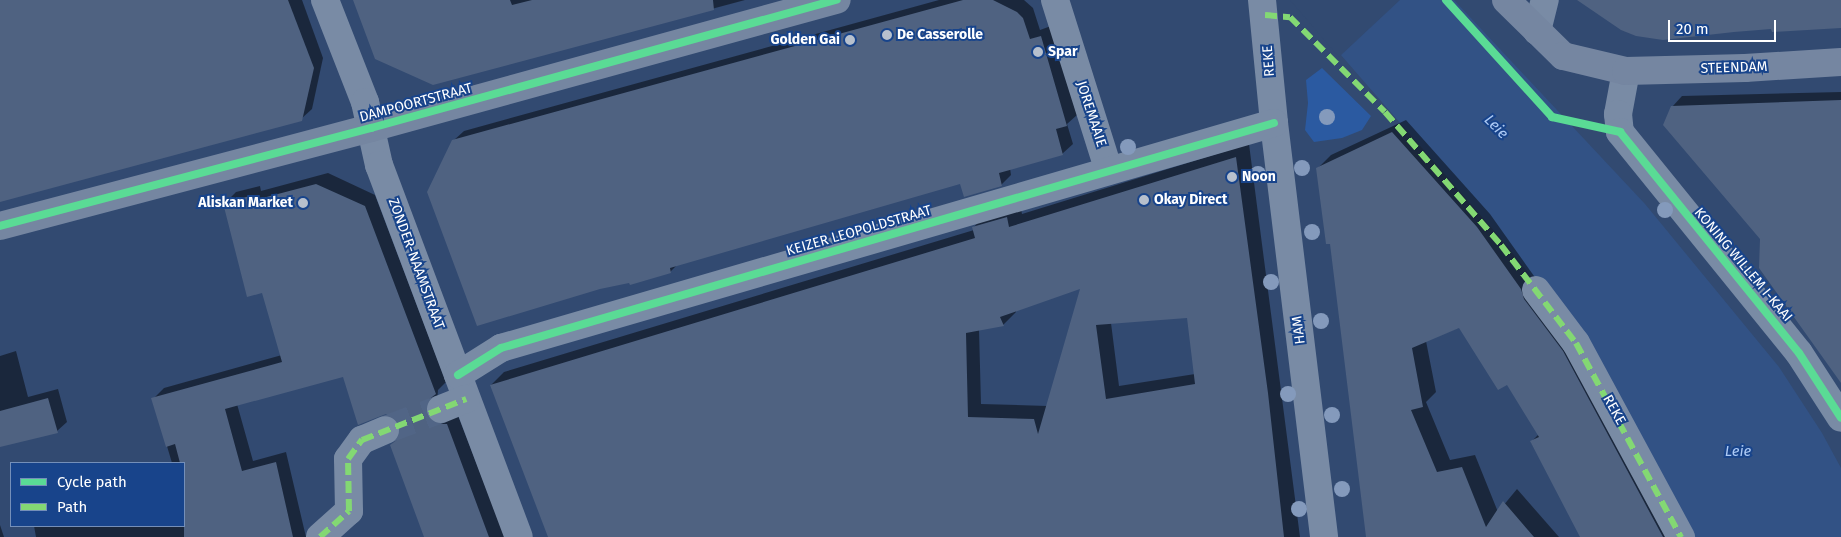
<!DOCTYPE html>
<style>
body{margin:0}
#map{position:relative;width:1841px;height:537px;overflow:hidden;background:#324a71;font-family:"Fira Sans",sans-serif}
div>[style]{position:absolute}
.green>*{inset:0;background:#2b5aa1}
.water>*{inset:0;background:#325285}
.pier>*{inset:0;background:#324a71}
.shadow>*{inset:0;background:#0007}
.building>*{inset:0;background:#4f6281}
.street-tunnel>*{height:28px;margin-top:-14px;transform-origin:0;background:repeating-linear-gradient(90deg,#516586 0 28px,transparent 0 42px)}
.street>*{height:28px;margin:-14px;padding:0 14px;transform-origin:14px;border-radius:14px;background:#798ba5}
.secondary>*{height:28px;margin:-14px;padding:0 14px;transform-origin:14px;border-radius:14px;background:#7586a1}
.quiet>*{height:6px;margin-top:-3px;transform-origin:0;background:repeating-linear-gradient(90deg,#83d873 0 12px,transparent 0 18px)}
.cycleway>*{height:8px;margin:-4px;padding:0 4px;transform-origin:4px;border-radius:4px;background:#5adb95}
.trees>*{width:16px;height:16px;margin:-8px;border-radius:50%;background:#849abc}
.dots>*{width:14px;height:14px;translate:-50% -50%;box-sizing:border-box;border:2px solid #18448b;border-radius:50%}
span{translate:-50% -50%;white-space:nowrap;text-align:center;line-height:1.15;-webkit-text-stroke:4px #18448b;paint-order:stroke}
.poi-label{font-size:14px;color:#fff;font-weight:700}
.left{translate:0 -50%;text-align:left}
.right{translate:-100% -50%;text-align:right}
.street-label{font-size:14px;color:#fff}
.water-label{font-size:15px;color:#adcaf5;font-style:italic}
.legend{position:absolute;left:10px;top:462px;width:175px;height:65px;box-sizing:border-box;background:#18448b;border:1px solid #748fb9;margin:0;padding:6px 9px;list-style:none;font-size:15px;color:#fff}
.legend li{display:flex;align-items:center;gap:10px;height:25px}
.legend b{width:25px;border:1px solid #748fb9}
.scale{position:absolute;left:1668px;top:20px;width:108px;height:22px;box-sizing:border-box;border:2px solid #fff;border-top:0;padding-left:6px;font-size:15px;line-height:18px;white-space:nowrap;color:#fff;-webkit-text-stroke:4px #18448b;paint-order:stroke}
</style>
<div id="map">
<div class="green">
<i style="clip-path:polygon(1322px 68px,1371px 116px,1362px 130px,1342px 138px,1314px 142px,1305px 130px,1308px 103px,1306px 80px)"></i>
</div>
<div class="water">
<i style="clip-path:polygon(1293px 0,1454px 0,1645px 204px,1779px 367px,1822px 433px,1841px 468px,1841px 537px,1690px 537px,1568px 322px,1503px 241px)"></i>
</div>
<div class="pier">
<i style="clip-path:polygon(1290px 0,1400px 0,1339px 57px)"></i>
</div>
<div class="shadow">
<i style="clip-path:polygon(0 0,302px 0,323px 58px,312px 109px,301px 119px,0 201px)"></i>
<i style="clip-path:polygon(355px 0,745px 0,433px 84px)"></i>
<i style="clip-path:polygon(939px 0,1024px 0,1033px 8px,1040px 30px,1051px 26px,1077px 115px,1067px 124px,1073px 144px,1062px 154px,1010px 168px,1011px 175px,1001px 185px,961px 182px,677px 265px,670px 272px,453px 141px,464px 131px)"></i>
<i style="clip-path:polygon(1841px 92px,1841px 356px,1672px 107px,1682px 96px)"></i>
<i style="clip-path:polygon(1406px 120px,1490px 214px,1534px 276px,1537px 286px,1684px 537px,1582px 537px,1531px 442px,1539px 434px,1507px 383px,1460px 327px,1426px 341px,1436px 392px,1426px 402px,1450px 460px,1475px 455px,1498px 512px,1517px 489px,1559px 537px,1367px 537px,1331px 243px,1318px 168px,1331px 155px)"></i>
<i style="clip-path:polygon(evenodd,1249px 144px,1300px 537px,549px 537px,491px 385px,504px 372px,974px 230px,973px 228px,986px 214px,1020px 204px,1022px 214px,1249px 144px,1082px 287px,1048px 406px,981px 404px,979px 329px,1003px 325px,1016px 312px,1016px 310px,1082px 287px,1249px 144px,1188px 316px,1195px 374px,1119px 386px,1111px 323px,1188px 316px)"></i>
<i style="clip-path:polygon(328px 173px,375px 195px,446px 382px,438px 390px,437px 403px,457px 413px,505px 537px,426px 537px,391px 445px,400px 437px,400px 423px,343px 375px,237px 404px,253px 461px,286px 452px,306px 537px,36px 537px,34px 526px,184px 526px,184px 463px,172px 463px,153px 399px,164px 388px,282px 355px,263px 291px,225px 203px,236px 192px,260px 186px,261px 191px)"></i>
<i style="clip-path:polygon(16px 351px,28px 397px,58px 389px,67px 422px,57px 431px,0 445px,0 356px)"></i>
<i style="clip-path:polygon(0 525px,4px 537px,0 537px)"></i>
</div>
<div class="building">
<i style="clip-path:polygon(0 0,288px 0,314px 68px,302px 121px,0 202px)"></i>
<i style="clip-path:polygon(353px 0,510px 0,512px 5px,532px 0,713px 0,714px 10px,433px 85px,375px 59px)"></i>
<i style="clip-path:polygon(963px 0,993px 0,1017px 12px,1023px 18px,1030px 39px,1041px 36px,1067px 126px,1056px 129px,1063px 155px,999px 173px,1002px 186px,964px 197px,960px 184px,670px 268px,671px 273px,630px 285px,629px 283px,600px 289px,477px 326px,427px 192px,452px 140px)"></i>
<i style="clip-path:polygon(1577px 0,1841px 0,1841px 28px,1772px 32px,1771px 29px,1734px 32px,1663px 40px,1636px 36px,1621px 30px)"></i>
<i style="clip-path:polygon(1841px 100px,1841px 383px,1759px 268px,1760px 239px,1663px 125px,1671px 106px)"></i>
<i style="clip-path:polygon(1392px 132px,1477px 227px,1521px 289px,1524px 299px,1563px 351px,1663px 537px,1580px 537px,1530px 441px,1539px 437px,1507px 385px,1498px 390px,1459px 328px,1412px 348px,1423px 407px,1411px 410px,1437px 472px,1462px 467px,1486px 527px,1503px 501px,1534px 537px,1366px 537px,1330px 244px,1326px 244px,1316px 168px)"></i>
<i style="clip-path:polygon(evenodd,1236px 157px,1268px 393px,1284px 537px,548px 537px,490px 385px,975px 238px,972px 227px,1007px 217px,1009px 227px,1236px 157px,1080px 289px,1038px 434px,1034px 419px,968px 417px,966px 333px,1004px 326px,1000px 317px,1080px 289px,1236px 157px,1187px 318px,1195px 384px,1106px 399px,1096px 325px,1187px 318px)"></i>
<i style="clip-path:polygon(316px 184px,365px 206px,436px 394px,428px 400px,426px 406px,426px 414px,432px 422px,439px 424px,447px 424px,489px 537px,424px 537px,390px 445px,398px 439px,401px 431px,399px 423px,394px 417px,386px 414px,358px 425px,343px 377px,225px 409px,242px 471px,276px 462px,293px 537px,184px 537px,184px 463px,180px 463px,175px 444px,166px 447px,151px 398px,282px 362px,262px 293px,247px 297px,223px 203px,250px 196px,251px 201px)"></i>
<i style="clip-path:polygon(48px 398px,58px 433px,0 447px,0 411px)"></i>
</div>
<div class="street-tunnel">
<i style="left:385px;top:430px;width:60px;rotate:-20.6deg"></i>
</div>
<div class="street">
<i style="left:325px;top:0;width:110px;rotate:68.6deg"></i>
<i style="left:365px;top:102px;width:65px;rotate:77.5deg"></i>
<i style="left:379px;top:165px;width:397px;rotate:69.4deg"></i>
<i style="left:1055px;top:0;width:179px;rotate:72.5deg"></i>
<i style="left:1262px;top:0;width:124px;rotate:84.4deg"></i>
<i style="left:1274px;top:123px;width:417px;rotate:83.1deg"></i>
<i style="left:1537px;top:31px;width:32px;rotate:-76deg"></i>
<i style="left:1626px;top:71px;width:44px;rotate:100.5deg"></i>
<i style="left:1618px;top:114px;width:18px;rotate:84deg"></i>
<i style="left:1620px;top:132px;width:284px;rotate:51deg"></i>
<i style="left:1799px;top:353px;width:77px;rotate:57.1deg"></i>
<i style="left:1536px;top:290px;width:66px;rotate:53deg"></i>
<i style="left:1576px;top:343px;width:221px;rotate:61.6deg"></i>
<i style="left:458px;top:375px;width:51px;rotate:-32.1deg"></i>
<i style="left:501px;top:348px;width:805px;rotate:-16.23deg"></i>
<i style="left:441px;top:409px;width:27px;rotate:-22deg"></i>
<i style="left:320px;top:537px;width:39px;rotate:-42deg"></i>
<i style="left:349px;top:511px;width:52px;rotate:-91.1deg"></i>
<i style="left:348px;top:459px;width:24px;rotate:-54deg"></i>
<i style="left:362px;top:440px;width:25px;rotate:-23deg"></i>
</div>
<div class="secondary">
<i style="left:1506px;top:0;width:80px;rotate:44.5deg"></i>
<i style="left:1563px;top:56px;width:65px;rotate:13.4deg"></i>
<i style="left:1626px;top:71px;width:119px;rotate:-1.4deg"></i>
<i style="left:1745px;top:68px;width:96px;rotate:-3.6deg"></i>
<i style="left:0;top:226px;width:384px;rotate:-14.8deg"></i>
<i style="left:371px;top:128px;width:483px;rotate:-15.4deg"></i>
</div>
<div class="quiet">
<i style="left:1265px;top:15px;width:25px;rotate:5deg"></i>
<i style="left:1290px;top:17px;width:134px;rotate:45deg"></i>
<i style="left:1385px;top:112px;width:176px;rotate:48.9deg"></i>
<i style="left:1501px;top:245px;width:123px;rotate:52.6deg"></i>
<i style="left:1576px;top:343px;width:221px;rotate:61.6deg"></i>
<i style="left:320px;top:537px;width:39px;rotate:-42deg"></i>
<i style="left:349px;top:511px;width:52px;rotate:-91.1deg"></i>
<i style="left:348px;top:459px;width:24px;rotate:-54deg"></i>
<i style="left:362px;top:440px;width:112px;rotate:-21.5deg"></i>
</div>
<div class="cycleway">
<i style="left:1446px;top:0;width:158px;rotate:47.8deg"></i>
<i style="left:1552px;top:117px;width:70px;rotate:12.4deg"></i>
<i style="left:1620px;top:132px;width:284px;rotate:51deg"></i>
<i style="left:1799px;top:353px;width:77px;rotate:57.1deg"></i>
<i style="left:0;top:226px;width:384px;rotate:-14.8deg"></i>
<i style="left:371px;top:128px;width:483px;rotate:-15.4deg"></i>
<i style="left:458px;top:375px;width:51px;rotate:-32.1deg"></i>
<i style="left:501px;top:348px;width:805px;rotate:-16.23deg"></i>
</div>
<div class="trees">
<i style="left:1327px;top:117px"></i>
<i style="left:1128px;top:147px"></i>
<i style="left:1302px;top:168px"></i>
<i style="left:1258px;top:174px"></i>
<i style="left:1665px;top:210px"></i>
<i style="left:1312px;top:232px"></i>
<i style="left:1271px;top:282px"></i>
<i style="left:1321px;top:321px"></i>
<i style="left:1288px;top:394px"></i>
<i style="left:1332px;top:415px"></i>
<i style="left:1342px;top:489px"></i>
<i style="left:1299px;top:509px"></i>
</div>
<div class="dots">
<i style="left:887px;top:35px;background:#b7c0cd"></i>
<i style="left:850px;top:40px;background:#b7c0cd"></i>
<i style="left:1038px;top:52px;background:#b7c0cd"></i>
<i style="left:1232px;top:177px;background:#b7c0cd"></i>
<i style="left:1144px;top:200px;background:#b7c0cd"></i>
<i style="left:303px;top:203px;background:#b7c0cd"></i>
</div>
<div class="poi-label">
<span class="left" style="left:897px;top:35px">De Casserolle</span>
<span class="right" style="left:840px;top:40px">Golden Gai</span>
<span class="left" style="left:1048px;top:52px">Spar</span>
<span class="left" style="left:1242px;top:177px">Noon</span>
<span class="left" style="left:1154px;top:200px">Okay Direct</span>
<span class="right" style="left:293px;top:203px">Aliskan Market</span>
</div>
<div class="street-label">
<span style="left:1269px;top:61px;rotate:-94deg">REKE</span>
<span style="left:1734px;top:68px;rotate:-2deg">STEENDAM</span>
<span style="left:416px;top:103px;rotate:-15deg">DAMPOORTSTRAAT</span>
<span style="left:1091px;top:114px;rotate:72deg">JOREMAAIE</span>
<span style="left:859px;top:231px;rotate:-16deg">KEIZER LEOPOLDSTRAAT</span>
<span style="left:416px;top:264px;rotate:70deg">ZONDER-NAAMSTRAAT</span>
<span style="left:1743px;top:265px;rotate:50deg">KONING WILLEM I-KAAI</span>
<span style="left:1299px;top:330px;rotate:-97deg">HAM</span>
<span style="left:1614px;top:410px;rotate:61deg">REKE</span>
</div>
<div class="water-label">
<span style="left:1496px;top:127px;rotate:46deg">Leie</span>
<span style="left:1738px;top:452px">Leie</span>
</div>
<ul class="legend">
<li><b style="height:6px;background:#5adb95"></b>Cycle path</li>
<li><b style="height:6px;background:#83d873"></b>Path</li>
</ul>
<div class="scale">20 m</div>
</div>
